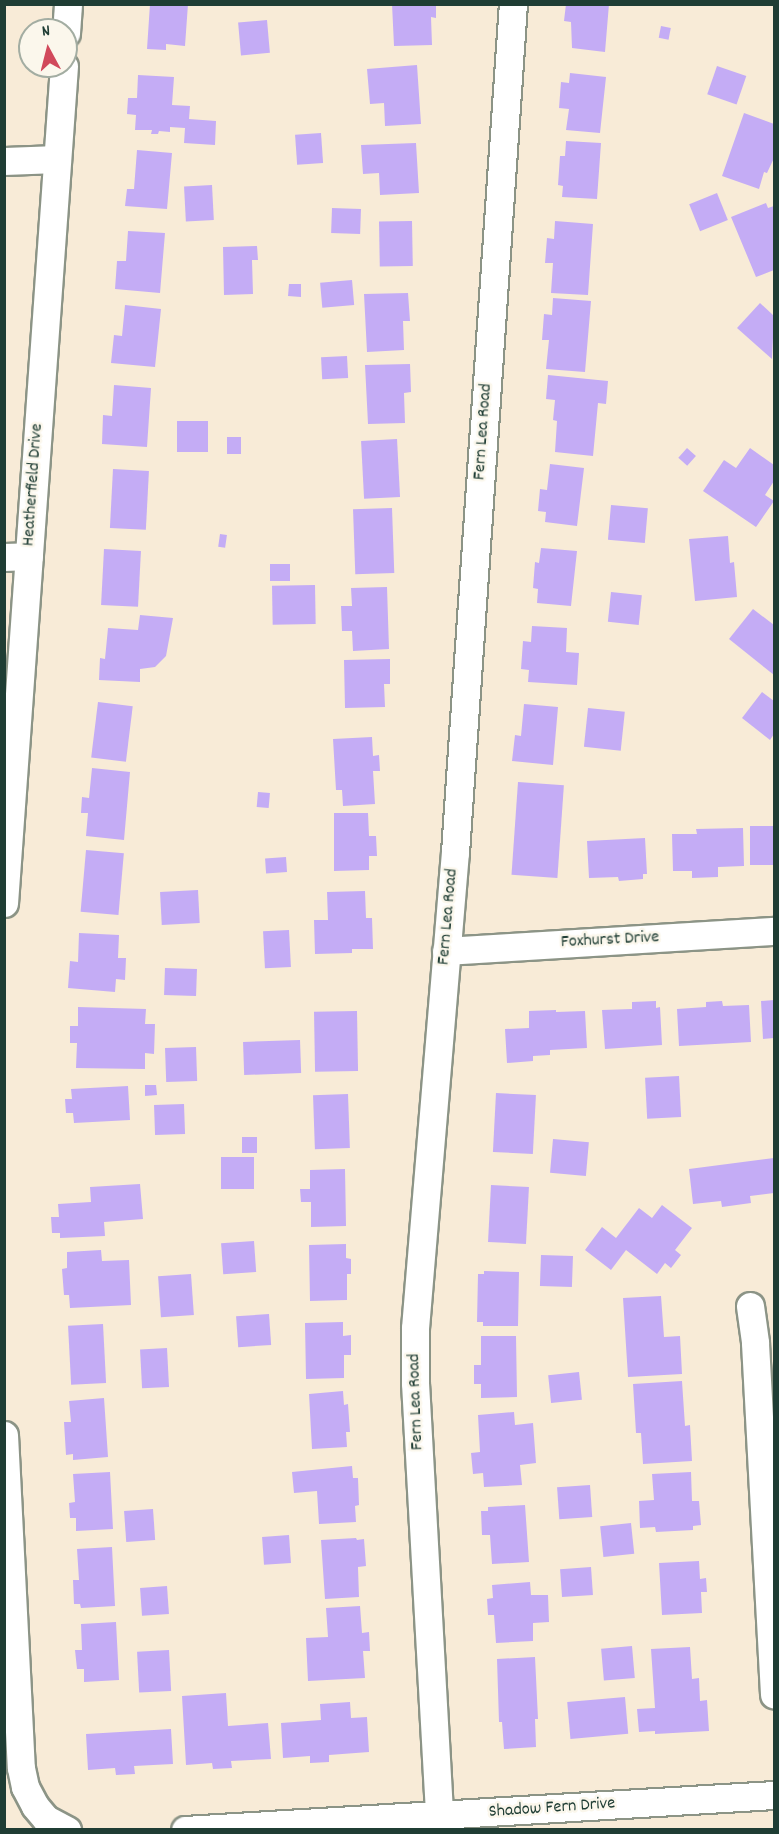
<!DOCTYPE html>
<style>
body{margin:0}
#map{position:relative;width:779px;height:1834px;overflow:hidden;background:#f8ebd7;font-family:Dekko,sans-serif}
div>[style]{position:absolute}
.building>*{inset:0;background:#c4acf5;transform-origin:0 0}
.roads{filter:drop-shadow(2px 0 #8c9486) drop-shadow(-2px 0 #8c9486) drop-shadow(0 2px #8c9486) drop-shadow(0 -2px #8c9486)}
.minor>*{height:27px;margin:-13.5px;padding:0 13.5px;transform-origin:13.5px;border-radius:13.5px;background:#fff}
span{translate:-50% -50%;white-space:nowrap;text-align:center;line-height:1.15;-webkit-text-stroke:5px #fbf7ec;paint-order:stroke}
.street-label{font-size:18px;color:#1f3d34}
.frame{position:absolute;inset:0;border:6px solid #1f3d34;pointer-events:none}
.north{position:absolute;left:18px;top:18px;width:60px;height:60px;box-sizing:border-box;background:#fbf7ec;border:2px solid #a3ada2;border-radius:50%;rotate:353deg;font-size:16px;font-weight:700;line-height:24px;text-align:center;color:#1f3d34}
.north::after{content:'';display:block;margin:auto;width:21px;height:27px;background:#d1495b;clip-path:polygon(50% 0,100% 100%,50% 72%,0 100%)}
</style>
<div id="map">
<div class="building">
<i style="clip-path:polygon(150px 4px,188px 4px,185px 46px,166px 44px,166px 50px,147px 49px)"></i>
<i style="clip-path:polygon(392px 4px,436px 4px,436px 18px,431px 17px,432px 45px,394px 46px)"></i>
<i style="clip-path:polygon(566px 4px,609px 4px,605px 52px,572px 48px,571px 22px,564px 21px)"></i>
<i style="left:267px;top:20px;width:33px;height:29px;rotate:85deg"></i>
<i style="left:661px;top:26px;width:10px;height:12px;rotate:11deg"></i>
<i style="clip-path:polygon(417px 65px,421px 124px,385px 126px,384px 103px,370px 104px,367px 69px)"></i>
<i style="left:717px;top:66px;width:31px;height:30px;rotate:19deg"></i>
<i style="clip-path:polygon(570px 73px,606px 77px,600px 133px,566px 130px,569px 109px,559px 108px,561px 82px,569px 83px)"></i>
<i style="clip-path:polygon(138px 75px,174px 77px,172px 105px,190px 106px,189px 119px,216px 121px,215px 145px,184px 143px,185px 128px,170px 127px,170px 132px,159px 131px,158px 134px,151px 134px,152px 130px,135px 130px,136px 115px,127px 114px,128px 98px,137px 98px)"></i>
<i style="clip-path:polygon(744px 113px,774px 124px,774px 158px,767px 173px,764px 172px,759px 189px,722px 176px)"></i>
<i style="left:321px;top:133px;width:30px;height:26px;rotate:86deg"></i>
<i style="clip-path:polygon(566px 141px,601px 143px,597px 199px,562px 197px,563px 186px,558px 185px,560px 156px,565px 156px)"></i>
<i style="clip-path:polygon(416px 143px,419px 193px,380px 195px,379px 173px,363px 174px,361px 145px)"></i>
<i style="clip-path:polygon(137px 150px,172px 153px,167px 209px,125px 206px,127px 189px,134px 189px)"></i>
<i style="left:212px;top:185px;width:35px;height:28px;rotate:87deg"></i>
<i style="left:717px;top:193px;width:29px;height:30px;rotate:68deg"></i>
<i style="clip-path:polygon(766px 203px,768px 208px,774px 206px,774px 270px,756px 277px,731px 217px)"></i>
<i style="left:332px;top:208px;width:29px;height:25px;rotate:2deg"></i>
<i style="left:412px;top:221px;width:45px;height:33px;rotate:89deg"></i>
<i style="clip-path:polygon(555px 221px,593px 224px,588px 295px,551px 293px,553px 263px,545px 263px,547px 238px,554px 239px)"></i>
<i style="clip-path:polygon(128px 231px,165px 233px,160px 293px,115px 289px,117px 261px,126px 261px)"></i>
<i style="clip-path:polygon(257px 246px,258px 260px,252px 260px,253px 294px,224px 295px,223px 247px)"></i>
<i style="left:352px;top:280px;width:25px;height:32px;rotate:85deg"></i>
<i style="clip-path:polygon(289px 284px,301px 284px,301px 297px,288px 296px)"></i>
<i style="clip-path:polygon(408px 293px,410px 321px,403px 321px,404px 350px,367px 352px,364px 294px)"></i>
<i style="clip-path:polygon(553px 298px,591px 301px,585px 372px,546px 369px,549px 340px,542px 340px,544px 314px,552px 315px)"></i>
<i style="clip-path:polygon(760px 303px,774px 316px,772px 359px,737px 328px)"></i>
<i style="clip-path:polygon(125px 305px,161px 309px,155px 367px,111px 363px,114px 335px,122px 336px)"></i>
<i style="left:347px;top:356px;width:22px;height:26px;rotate:87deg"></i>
<i style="clip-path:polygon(410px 364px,411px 392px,404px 393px,405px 423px,368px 424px,365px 365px)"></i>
<i style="clip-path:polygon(548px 375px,608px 381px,606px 404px,598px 403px,593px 456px,555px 452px,557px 421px,553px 420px,555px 400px,546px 399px)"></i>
<i style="clip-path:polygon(114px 385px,151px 388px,147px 447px,102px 444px,103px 415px,112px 416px)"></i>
<i style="left:208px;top:421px;width:31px;height:31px;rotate:90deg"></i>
<i style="left:227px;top:437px;width:14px;height:17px"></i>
<i style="left:397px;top:439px;width:58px;height:36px;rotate:87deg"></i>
<i style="left:687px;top:448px;width:12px;height:13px;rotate:42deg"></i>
<i style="clip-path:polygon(750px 448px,774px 465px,774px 481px,765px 495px,774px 501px,756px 527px,703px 491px,724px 460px,736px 468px)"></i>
<i style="clip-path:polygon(550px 464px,584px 468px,577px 526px,545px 522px,546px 512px,538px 511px,540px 489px,547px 490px)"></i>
<i style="left:113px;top:469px;width:36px;height:59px;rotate:3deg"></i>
<i style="left:611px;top:505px;width:37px;height:35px;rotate:5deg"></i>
<i style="left:392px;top:508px;width:65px;height:39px;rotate:88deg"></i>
<i style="left:220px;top:534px;width:7px;height:13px;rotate:8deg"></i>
<i style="clip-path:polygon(728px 536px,730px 563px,734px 562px,737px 597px,695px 601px,689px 539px)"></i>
<i style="clip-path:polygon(541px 548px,577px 551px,571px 606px,537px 603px,538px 589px,533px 588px,535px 562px,539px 563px)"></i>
<i style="left:104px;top:549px;width:37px;height:56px;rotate:3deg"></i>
<i style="left:270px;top:564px;width:20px;height:17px"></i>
<i style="left:315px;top:585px;width:39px;height:43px;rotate:89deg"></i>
<i style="clip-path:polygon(387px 587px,389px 649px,353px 651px,352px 631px,342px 631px,341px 606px,352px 606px,351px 588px)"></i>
<i style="left:611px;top:592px;width:31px;height:30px;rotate:6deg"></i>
<i style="clip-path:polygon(753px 609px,774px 625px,774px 675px,729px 639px)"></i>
<i style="clip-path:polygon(140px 615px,173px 618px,166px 656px,155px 667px,140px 669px,140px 682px,99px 680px,100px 658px,105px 659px,108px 628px,138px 630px)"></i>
<i style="clip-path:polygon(532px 626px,567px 628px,566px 652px,579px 653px,577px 685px,528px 682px,529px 670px,521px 669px,523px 641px,531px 642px)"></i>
<i style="clip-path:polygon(390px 659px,390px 684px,384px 684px,385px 707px,345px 708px,344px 660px)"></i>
<i style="clip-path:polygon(762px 692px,774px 701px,774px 734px,770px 740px,742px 718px)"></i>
<i style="left:98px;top:702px;width:35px;height:56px;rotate:7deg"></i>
<i style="clip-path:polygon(524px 704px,558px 707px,553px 765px,512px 761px,515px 735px,521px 736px)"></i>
<i style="left:588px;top:708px;width:37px;height:39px;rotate:6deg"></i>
<i style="clip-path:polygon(372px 737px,373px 756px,379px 755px,380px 771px,373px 771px,375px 804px,343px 806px,342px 790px,336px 790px,333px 739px)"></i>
<i style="clip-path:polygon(92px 768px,130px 772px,124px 840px,86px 836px,88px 813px,81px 813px,82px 797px,89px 798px)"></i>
<i style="left:518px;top:782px;width:46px;height:93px;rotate:4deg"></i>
<i style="left:258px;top:792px;width:12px;height:15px;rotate:5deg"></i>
<i style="clip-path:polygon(334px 813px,368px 813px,369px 836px,376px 836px,377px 856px,369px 856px,369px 870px,334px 871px)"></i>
<i style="left:774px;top:826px;width:39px;height:24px;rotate:90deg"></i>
<i style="clip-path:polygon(743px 828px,744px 866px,718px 867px,718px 877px,692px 878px,692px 871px,673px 871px,672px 834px,697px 834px,696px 829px)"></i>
<i style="clip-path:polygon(645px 838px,647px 874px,643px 874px,643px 879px,619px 881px,618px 877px,589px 878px,587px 841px)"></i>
<i style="left:86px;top:850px;width:38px;height:62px;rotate:5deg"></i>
<i style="left:286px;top:857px;width:15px;height:21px;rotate:86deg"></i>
<i style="left:198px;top:890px;width:33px;height:38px;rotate:87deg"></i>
<i style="clip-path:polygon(365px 891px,366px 918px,372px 918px,373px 949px,352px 949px,352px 953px,315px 954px,314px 920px,328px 920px,327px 892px)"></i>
<i style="left:289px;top:930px;width:37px;height:26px;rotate:87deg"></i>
<i style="clip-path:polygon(79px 933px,119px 935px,118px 958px,126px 958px,125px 980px,116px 979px,115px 992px,68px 988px,70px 961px,78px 962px)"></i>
<i style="left:165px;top:968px;width:32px;height:27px;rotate:2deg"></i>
<i style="clip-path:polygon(774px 1000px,774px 1038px,763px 1039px,761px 1001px)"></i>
<i style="clip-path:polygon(656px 1001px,656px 1008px,660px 1007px,662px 1045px,605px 1049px,602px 1010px,632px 1009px,632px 1002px)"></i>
<i style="clip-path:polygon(722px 1001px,723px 1006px,749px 1005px,751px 1042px,679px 1046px,677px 1009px,706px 1007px,706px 1002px)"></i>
<i style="clip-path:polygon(78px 1007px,146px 1009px,145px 1024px,155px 1024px,154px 1054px,145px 1053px,145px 1069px,76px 1068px,77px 1043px,70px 1043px,70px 1026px,78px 1026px)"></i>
<i style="clip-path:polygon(556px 1010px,556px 1012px,585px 1011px,587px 1048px,550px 1050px,550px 1055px,533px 1056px,533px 1061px,507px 1063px,505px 1029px,529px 1028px,529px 1011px)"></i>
<i style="left:357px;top:1011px;width:60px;height:43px;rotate:89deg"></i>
<i style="left:300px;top:1040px;width:33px;height:57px;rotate:88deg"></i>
<i style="left:196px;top:1047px;width:34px;height:31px;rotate:88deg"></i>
<i style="left:679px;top:1076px;width:41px;height:34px;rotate:87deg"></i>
<i style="clip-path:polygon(145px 1085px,156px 1085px,157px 1095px,145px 1096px)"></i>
<i style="clip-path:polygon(128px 1086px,130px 1120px,74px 1123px,73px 1113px,66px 1113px,65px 1099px,72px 1099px,71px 1089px)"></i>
<i style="left:496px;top:1093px;width:40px;height:59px;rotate:3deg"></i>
<i style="left:348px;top:1094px;width:54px;height:35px;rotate:88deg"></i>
<i style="left:184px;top:1104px;width:30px;height:30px;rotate:88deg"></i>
<i style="left:242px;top:1137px;width:15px;height:16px"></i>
<i style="left:553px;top:1139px;width:36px;height:34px;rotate:5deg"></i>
<i style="left:254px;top:1157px;width:32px;height:33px;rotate:90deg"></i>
<i style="clip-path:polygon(774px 1158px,774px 1193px,750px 1196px,751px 1203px,722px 1207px,721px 1201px,693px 1204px,689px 1169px)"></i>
<i style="clip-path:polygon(345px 1169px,346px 1226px,311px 1227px,311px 1202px,301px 1202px,300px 1189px,310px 1189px,310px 1170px)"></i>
<i style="clip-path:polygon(140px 1184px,143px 1219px,104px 1222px,105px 1236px,60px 1238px,60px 1233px,52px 1233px,51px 1217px,59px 1217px,58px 1204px,91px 1202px,90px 1187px)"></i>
<i style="left:491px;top:1185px;width:38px;height:57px;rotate:3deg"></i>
<i style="clip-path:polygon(662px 1205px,692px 1228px,675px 1250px,681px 1255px,671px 1268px,665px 1263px,657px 1274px,626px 1250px,611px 1270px,585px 1250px,602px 1227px,616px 1238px,639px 1208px,652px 1218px)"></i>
<i style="left:254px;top:1241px;width:31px;height:33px;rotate:86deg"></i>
<i style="clip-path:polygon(346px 1244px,346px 1258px,351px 1259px,351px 1274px,347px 1274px,347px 1300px,310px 1301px,309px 1245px)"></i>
<i style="clip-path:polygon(101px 1250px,102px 1261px,129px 1260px,131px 1305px,70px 1308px,69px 1295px,64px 1295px,62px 1269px,67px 1268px,67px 1252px)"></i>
<i style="left:541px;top:1255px;width:32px;height:31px;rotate:2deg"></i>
<i style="clip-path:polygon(484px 1271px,519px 1272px,518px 1326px,483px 1326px,483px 1322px,477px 1322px,478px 1274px,484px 1274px)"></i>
<i style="left:191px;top:1274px;width:41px;height:33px;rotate:86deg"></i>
<i style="clip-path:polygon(661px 1296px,664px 1337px,680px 1336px,682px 1374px,628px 1377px,623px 1298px)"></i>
<i style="left:269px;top:1314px;width:31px;height:33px;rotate:86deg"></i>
<i style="clip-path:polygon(343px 1322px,343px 1336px,351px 1335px,351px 1355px,344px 1355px,344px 1378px,306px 1379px,305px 1323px)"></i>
<i style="left:103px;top:1324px;width:59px;height:35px;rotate:87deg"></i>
<i style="clip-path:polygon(481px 1336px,516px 1336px,517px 1397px,481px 1398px,481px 1384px,474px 1384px,474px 1365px,481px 1365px)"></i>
<i style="left:167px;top:1348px;width:39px;height:27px;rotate:87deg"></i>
<i style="left:579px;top:1372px;width:28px;height:31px;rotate:84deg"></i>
<i style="clip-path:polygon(682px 1381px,685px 1426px,690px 1425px,692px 1461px,643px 1464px,641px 1433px,636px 1433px,633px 1384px)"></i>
<i style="clip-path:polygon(343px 1391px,344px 1405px,348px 1404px,350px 1432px,346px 1432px,347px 1447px,312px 1449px,309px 1394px)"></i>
<i style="clip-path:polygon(104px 1398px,108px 1457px,73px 1460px,73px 1454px,66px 1455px,64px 1422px,71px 1422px,69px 1401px)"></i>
<i style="clip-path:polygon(514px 1412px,515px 1425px,533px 1423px,536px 1463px,520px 1465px,522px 1485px,484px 1487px,483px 1473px,473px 1474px,471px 1453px,480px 1452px,478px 1415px)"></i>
<i style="clip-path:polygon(352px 1466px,353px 1478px,358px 1478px,359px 1505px,355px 1506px,356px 1522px,319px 1524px,317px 1491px,294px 1493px,292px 1472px)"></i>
<i style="clip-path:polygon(110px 1472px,113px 1529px,76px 1531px,76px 1518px,70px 1518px,69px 1503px,75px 1502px,73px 1474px)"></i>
<i style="clip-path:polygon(691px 1472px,692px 1501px,699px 1501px,701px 1525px,693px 1526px,693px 1530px,656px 1532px,655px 1527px,640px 1528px,639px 1501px,654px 1500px,652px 1474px)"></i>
<i style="left:590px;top:1485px;width:32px;height:33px;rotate:86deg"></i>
<i style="clip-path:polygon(525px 1505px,529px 1562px,492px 1564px,490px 1535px,482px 1535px,481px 1511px,488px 1511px,488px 1507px)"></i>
<i style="left:153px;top:1509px;width:31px;height:29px;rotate:86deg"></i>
<i style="left:631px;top:1523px;width:31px;height:31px;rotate:84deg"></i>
<i style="left:289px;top:1535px;width:28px;height:27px;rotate:86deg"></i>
<i style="clip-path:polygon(356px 1538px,357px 1540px,364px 1539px,366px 1566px,358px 1567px,359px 1597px,325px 1599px,321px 1540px)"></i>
<i style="clip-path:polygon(112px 1547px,115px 1606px,81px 1608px,80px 1604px,74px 1604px,73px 1580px,79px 1580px,77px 1549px)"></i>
<i style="clip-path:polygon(699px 1561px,700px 1579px,706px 1578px,707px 1592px,701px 1592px,702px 1613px,662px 1615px,659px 1563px)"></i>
<i style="left:591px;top:1567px;width:28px;height:31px;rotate:86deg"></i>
<i style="clip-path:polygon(530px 1582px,531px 1595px,548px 1595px,549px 1622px,533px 1623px,533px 1641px,496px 1643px,494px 1615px,488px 1615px,487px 1599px,493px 1598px,492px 1585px)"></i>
<i style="left:167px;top:1586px;width:28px;height:27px;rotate:86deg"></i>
<i style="clip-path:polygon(360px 1606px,362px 1633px,369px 1632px,370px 1651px,363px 1651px,365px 1678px,308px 1681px,306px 1638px,328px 1637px,326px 1608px)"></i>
<i style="clip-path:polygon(116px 1622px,119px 1680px,84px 1682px,84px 1669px,77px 1669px,75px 1650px,82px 1650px,81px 1624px)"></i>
<i style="left:632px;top:1646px;width:32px;height:31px;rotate:85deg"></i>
<i style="clip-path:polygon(690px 1647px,692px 1679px,699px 1678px,700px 1701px,707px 1700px,709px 1731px,655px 1734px,655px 1731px,639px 1732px,637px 1709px,655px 1708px,651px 1649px)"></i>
<i style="left:169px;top:1650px;width:41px;height:32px;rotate:87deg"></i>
<i style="clip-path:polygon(535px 1657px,538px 1719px,535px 1719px,536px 1747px,504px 1749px,502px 1722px,499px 1722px,497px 1659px)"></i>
<i style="clip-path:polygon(226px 1693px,228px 1726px,268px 1723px,271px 1759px,231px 1761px,232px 1768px,213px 1769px,212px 1763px,186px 1765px,182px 1696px)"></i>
<i style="left:625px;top:1697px;width:37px;height:58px;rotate:85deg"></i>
<i style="clip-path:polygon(350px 1702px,351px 1718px,367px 1717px,369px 1752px,329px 1755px,329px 1762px,310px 1763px,310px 1756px,283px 1758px,281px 1723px,321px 1720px,320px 1704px)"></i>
<i style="clip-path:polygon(171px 1729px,173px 1764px,134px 1766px,135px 1774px,116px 1775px,115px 1768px,88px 1770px,86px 1734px)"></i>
</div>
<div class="roads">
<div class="minor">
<i style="left:66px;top:33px;width:29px;rotate:-86deg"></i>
<i style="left:4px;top:161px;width:53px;rotate:-2.2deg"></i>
<i style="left:4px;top:557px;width:25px;rotate:-2deg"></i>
<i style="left:4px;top:903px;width:839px;rotate:-85.9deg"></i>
<i style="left:446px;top:951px;width:329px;rotate:-3.5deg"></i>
<i style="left:750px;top:1306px;width:37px;rotate:82deg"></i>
<i style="left:755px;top:1343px;width:352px;rotate:86.9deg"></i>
<i style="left:4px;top:1435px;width:333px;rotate:87.1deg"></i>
<i style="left:21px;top:1768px;width:19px;rotate:78deg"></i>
<i style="left:25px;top:1787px;width:21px;rotate:62deg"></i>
<i style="left:35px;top:1806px;width:17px;rotate:50deg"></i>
<i style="left:46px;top:1819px;width:24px;rotate:28deg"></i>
<i style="left:185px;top:1830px;width:590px;rotate:-3.4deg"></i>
<i style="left:440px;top:1830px;width:448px;rotate:-93.2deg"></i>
<i style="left:415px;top:1383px;width:55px;rotate:-90deg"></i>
<i style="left:415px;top:1328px;width:478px;rotate:-85.2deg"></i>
<i style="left:455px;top:852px;width:850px;rotate:-86.09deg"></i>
</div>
</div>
<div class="street-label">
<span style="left:484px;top:432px;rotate:-86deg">Fern Lea Road</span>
<span style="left:34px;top:485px;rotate:-86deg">Heatherfield Drive</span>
<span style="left:449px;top:917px;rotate:-85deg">Fern Lea Road</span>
<span style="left:610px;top:941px;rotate:-3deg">Foxhurst Drive</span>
<span style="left:417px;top:1402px;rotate:-92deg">Fern Lea Road</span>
<span style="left:552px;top:1809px;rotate:-4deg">Shadow Fern Drive</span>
</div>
<div class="frame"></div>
<div class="north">N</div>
</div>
